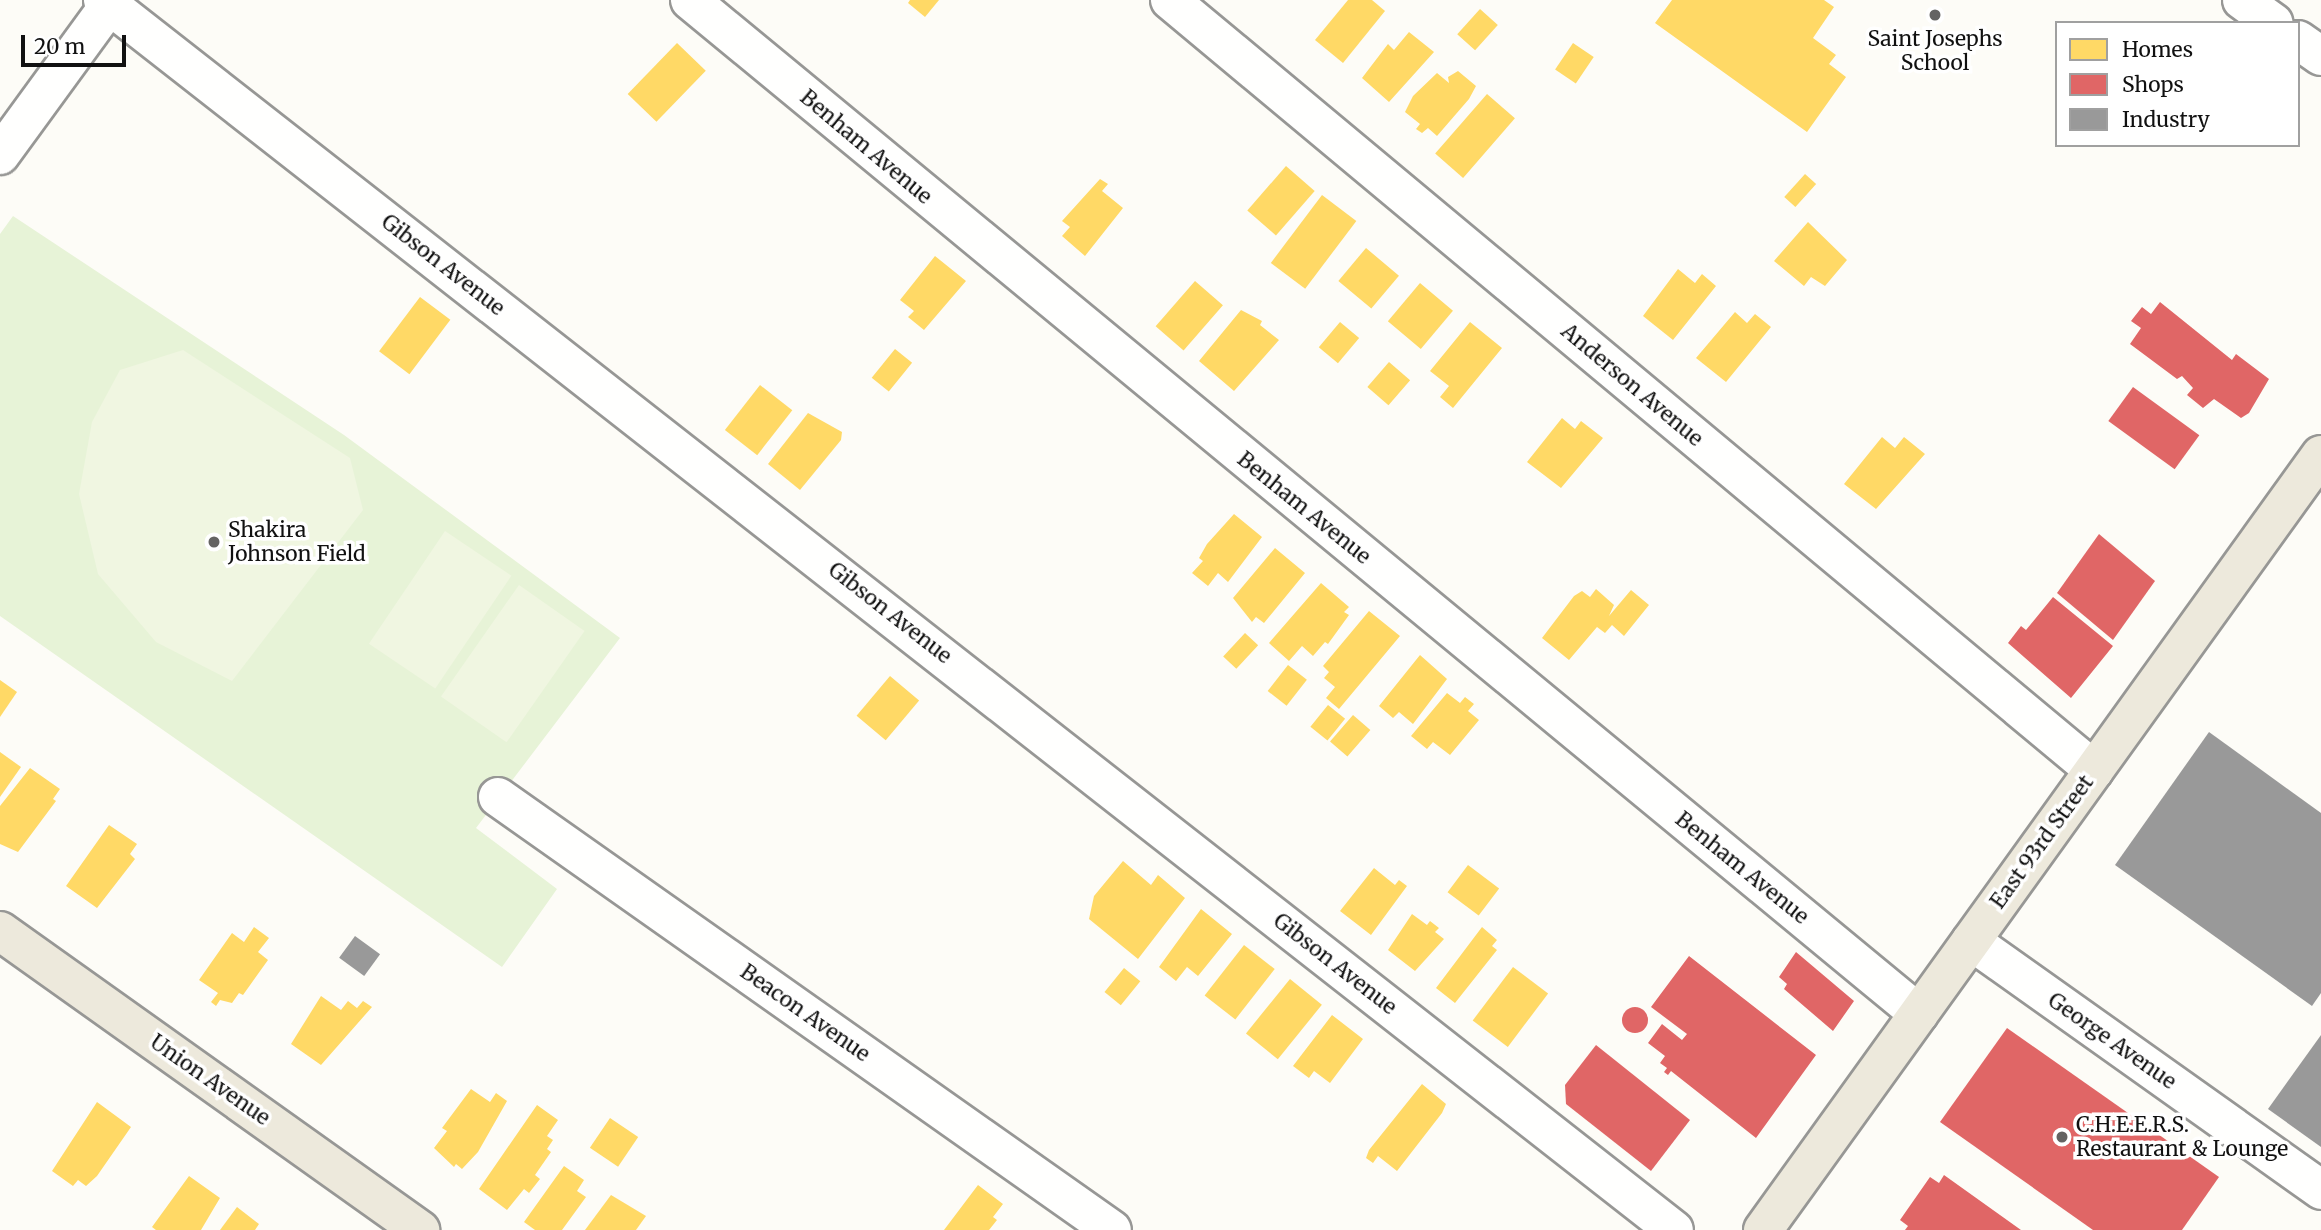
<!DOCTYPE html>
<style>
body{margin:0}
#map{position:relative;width:2321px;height:1230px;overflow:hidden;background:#fdfcf7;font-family:Merriweather,serif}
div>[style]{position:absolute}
.green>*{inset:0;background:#e7f3d7}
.pitch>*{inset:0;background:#f0f6e1;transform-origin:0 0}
.homes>*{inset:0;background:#ffd966;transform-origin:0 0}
.shops>*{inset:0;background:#e06666;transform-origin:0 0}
.round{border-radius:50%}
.industry>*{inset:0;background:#999;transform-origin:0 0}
.roads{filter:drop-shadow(2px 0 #979795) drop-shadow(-2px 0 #979795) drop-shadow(0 2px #979795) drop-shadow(0 -2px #979795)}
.minor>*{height:38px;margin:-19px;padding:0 19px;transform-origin:19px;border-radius:19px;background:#fffffe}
.major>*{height:38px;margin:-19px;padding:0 19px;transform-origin:19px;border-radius:19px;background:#ede9dc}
.dots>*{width:19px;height:19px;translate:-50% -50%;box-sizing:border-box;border:4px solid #fff;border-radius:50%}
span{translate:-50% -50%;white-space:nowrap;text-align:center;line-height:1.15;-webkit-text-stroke:7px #fff;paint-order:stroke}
.poi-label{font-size:21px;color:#111}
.left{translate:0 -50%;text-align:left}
.street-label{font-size:21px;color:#111}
.legend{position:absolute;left:2055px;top:21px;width:245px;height:126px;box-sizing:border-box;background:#fff;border:2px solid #a0a0a0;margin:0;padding:9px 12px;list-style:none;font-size:21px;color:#111}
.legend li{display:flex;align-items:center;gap:14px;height:35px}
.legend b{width:35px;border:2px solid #a0a0a0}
.scale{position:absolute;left:21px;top:35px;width:105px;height:32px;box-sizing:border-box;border:4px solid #111;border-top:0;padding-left:9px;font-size:21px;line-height:24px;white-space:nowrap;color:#111;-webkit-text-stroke:5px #fff;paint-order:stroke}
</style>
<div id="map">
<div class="green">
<i style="clip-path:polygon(13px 216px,344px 435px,620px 638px,476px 828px,557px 889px,502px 967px,0 616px,0 234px)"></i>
</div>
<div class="pitch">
<i style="clip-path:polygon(183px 350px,350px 458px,363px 510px,232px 681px,156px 642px,98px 574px,79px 494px,92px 422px,120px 370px)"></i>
<i style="left:445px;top:531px;width:80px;height:136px;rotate:34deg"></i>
<i style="left:519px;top:585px;width:80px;height:136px;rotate:35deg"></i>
</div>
<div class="homes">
<i style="clip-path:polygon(910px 0,939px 0,925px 17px,908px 3px)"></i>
<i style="clip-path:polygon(1348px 0,1372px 0,1385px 11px,1343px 63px,1315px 40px)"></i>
<i style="clip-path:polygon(1672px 0,1824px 0,1834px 7px,1813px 38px,1836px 55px,1829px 64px,1846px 77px,1807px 132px,1655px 23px)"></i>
<i style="left:1480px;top:9px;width:24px;height:34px;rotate:42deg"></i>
<i style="clip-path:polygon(1409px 32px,1434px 52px,1389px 102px,1362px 78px,1388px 44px,1394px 50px)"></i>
<i style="left:677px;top:43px;width:40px;height:71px;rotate:44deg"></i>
<i style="left:1573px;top:43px;width:25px;height:32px;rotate:34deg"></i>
<i style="clip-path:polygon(1458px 71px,1476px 86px,1469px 99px,1437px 136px,1428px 128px,1422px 133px,1416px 129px,1420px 124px,1405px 112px,1413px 96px,1437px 73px,1449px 83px,1448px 77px)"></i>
<i style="left:1487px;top:94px;width:37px;height:79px;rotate:41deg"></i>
<i style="left:1286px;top:166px;width:38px;height:59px;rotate:41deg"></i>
<i style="left:1805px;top:174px;width:15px;height:31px;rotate:42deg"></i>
<i style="clip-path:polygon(1100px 179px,1108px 184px,1102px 191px,1123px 208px,1085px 256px,1062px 236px,1070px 227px,1062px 221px)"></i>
<i style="left:1322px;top:195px;width:43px;height:85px;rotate:37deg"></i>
<i style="clip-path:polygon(1808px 222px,1847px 260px,1825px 286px,1811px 277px,1804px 286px,1774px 261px)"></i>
<i style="left:1366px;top:248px;width:43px;height:43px;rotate:40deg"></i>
<i style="clip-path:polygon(935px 256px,966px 281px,924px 330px,908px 317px,914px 311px,900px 300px)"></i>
<i style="clip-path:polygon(1678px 269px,1695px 283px,1702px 274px,1716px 286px,1673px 340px,1643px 316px)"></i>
<i style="left:1195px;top:281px;width:37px;height:60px;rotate:41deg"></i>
<i style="left:1420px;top:283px;width:43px;height:50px;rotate:40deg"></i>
<i style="left:420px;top:297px;width:38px;height:68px;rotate:37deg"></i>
<i style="clip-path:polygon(1241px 310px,1262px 321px,1260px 325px,1279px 340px,1234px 391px,1199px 361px)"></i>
<i style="clip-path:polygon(1735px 312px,1747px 323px,1755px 314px,1771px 327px,1726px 382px,1696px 358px)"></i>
<i style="left:1340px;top:322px;width:25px;height:33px;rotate:40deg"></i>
<i style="clip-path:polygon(1470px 322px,1502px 348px,1453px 408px,1440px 397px,1449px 386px,1430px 371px)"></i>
<i style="left:895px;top:349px;width:22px;height:37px;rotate:39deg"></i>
<i style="left:1389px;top:362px;width:28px;height:33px;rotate:41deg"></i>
<i style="left:760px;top:385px;width:41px;height:57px;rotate:38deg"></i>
<i style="clip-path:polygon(808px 413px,842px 432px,841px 440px,800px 490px,768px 464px)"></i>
<i style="clip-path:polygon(1562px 418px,1575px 429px,1581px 421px,1603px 438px,1561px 488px,1527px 462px)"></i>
<i style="clip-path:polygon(1882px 437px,1895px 448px,1904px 437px,1925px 454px,1876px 509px,1844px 484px)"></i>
<i style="clip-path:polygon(1234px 514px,1262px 537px,1228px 582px,1218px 573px,1208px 586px,1192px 573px,1203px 561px,1199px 558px,1207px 544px)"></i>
<i style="clip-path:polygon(1275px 548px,1305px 573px,1264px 623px,1256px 617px,1252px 622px,1233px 598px)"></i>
<i style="clip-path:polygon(1321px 583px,1349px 607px,1344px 612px,1349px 615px,1328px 644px,1325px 642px,1313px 656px,1302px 646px,1289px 661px,1269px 643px)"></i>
<i style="clip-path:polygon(1596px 589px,1614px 605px,1609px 616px,1631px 590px,1649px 605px,1624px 636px,1612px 625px,1605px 633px,1597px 627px,1569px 660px,1542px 638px,1574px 596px,1582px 591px,1590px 597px)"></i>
<i style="clip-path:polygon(1369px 611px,1400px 636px,1339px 709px,1326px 698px,1335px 687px,1324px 678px,1329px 672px,1323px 666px)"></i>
<i style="left:1245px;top:633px;width:18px;height:32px;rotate:43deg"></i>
<i style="clip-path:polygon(1420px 655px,1447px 679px,1413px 724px,1399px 712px,1393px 718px,1379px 706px)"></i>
<i style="left:1288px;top:665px;width:24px;height:33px;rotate:38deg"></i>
<i style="left:890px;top:676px;width:38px;height:52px;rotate:40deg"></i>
<i style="clip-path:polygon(0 680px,17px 692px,0 717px)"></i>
<i style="clip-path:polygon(1447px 693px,1460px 703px,1465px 697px,1474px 704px,1468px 711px,1479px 720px,1450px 755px,1433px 742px,1427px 749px,1411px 736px)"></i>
<i style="left:1328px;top:705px;width:22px;height:28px;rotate:39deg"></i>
<i style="left:1353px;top:715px;width:23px;height:35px;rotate:41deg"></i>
<i style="clip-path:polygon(0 752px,21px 767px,0 797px)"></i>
<i style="clip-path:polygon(30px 768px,60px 789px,53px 799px,56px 801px,18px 852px,0 844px,0 806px)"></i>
<i style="clip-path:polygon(109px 825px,137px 844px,130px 854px,135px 859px,97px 908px,66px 886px)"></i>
<i style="clip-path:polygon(1123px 861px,1151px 885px,1158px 875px,1185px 898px,1138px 959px,1089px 919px,1094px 896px)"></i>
<i style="left:1468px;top:865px;width:39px;height:34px;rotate:37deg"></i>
<i style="clip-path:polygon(1374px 868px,1395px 885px,1399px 880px,1407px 886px,1371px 935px,1340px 911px)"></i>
<i style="clip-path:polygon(1201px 909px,1232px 934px,1198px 976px,1187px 967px,1176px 981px,1159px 967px)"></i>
<i style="clip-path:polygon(1412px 914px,1427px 925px,1430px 921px,1439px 928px,1435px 932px,1444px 939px,1415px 971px,1388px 950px)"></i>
<i style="clip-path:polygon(254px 927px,269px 938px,258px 952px,268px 960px,243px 995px,239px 993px,232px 1003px,220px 1000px,216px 1006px,211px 1002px,218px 993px,199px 980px,232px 933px,244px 942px)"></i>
<i style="clip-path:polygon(1482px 927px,1497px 940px,1492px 946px,1497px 950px,1455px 1003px,1436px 988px)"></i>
<i style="left:1244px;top:945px;width:39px;height:64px;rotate:38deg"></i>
<i style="left:1513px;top:967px;width:44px;height:67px;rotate:37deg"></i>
<i style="left:1124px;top:968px;width:21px;height:31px;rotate:39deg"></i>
<i style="left:1290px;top:979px;width:41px;height:70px;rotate:39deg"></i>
<i style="clip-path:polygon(321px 996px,341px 1010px,348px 1001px,357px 1008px,363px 1001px,372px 1007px,321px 1065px,291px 1044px)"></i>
<i style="clip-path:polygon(1332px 1015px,1363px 1039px,1330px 1083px,1314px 1071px,1309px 1078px,1293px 1066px)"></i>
<i style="clip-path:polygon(1422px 1084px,1446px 1104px,1442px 1113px,1397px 1171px,1378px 1156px,1373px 1163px,1366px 1158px,1369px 1150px)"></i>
<i style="clip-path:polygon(471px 1089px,490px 1102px,496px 1093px,507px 1101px,478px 1152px,462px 1169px,456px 1164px,454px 1167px,434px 1148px,447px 1131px,442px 1128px)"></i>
<i style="clip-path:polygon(97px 1102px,131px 1127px,97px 1176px,86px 1186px,78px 1180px,73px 1186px,52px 1171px)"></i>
<i style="clip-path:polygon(537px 1105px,558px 1120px,547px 1136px,553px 1140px,547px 1149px,551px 1152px,535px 1175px,540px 1179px,529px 1193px,524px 1189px,507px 1210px,479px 1189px)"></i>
<i style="left:610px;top:1118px;width:34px;height:36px;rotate:34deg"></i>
<i style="clip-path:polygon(564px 1166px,584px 1180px,577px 1191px,586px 1197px,562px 1230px,535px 1230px,524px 1222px)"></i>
<i style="clip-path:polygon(189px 1176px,220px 1198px,214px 1208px,201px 1230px,156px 1230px,152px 1227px)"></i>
<i style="clip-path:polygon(978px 1185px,1003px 1204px,993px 1217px,997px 1220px,989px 1230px,944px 1230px)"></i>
<i style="clip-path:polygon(611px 1195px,646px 1216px,636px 1230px,585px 1230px)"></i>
<i style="clip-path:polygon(237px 1207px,259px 1224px,255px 1230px,220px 1230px)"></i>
</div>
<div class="shops">
<i style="clip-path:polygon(2160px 302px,2232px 360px,2236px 354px,2269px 379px,2249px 413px,2241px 418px,2214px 399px,2203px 408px,2187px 395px,2193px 388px,2182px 376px,2177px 379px,2130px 344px,2141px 328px,2131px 321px,2142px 307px,2151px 314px)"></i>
<i style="left:2133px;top:387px;width:82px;height:42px;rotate:36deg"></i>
<i style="clip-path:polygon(2099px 534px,2155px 581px,2113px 640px,2057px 593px)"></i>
<i style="clip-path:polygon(2053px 597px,2113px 646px,2071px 698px,2008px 643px,2021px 626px,2026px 630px)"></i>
<i style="clip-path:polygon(1796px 952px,1854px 1001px,1833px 1031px,1784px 989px,1787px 984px,1779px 977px)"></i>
<i style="clip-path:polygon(1689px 956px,1816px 1055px,1756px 1138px,1671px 1071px,1668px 1075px,1664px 1072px,1667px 1068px,1660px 1063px,1665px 1056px,1648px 1043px,1662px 1024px,1682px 1040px,1687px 1034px,1651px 1007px)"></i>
<i class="round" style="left:1622px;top:1007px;width:26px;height:26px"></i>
<i style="clip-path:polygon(2007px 1028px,2219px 1177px,2182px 1230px,2093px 1230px,1940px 1122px)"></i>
<i style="clip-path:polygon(1596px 1045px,1690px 1120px,1651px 1171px,1566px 1104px,1565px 1085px)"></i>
<i style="clip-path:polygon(1944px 1175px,2021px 1230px,1905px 1230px,1908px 1226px,1900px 1220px,1930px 1177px,1939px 1183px)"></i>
</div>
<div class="industry">
<i style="clip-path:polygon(2209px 732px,2321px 813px,2321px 993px,2312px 1006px,2115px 865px)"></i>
<i style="left:355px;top:936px;width:31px;height:27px;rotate:36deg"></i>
<i style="clip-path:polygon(2321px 1035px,2321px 1147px,2268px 1109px)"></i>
</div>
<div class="roads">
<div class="minor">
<i style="left:103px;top:0;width:1995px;rotate:38.06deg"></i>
<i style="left:690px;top:0;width:1593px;rotate:39.52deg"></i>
<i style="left:1170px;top:0;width:1203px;rotate:39.81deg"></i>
<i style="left:2242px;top:0;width:39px;rotate:36deg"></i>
<i style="left:2298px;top:40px;width:28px;rotate:35deg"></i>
<i style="left:0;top:155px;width:192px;rotate:-53.9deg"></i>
<i style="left:498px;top:797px;width:751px;rotate:35.19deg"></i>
<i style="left:1971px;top:941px;width:430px;rotate:35.4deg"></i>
</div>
<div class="major">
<i style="left:0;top:931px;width:516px;rotate:35.45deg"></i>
<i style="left:1763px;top:1230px;width:955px;rotate:-54.25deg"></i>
</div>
</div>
<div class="dots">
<i style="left:1935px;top:15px;background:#646362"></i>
<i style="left:214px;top:542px;background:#646362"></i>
<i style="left:2062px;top:1137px;background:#646362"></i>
</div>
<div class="poi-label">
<span style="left:1935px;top:51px">Saint Josephs<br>School</span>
<span class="left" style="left:228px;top:542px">Shakira<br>Johnson Field</span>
<span class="left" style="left:2076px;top:1137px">C.H.E.E.R.S.<br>Restaurant &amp; Lounge</span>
</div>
<div class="street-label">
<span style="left:866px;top:147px;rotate:40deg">Benham Avenue</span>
<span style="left:443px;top:265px;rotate:38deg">Gibson Avenue</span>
<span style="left:1632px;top:385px;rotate:40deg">Anderson Avenue</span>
<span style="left:1304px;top:508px;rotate:39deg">Benham Avenue</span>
<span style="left:890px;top:613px;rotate:38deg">Gibson Avenue</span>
<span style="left:2042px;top:842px;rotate:-54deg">East 93rd Street</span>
<span style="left:1742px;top:868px;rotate:39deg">Benham Avenue</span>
<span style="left:1335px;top:964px;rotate:38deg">Gibson Avenue</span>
<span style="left:805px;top:1013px;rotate:35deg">Beacon Avenue</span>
<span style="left:2112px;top:1041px;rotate:35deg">George Avenue</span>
<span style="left:210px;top:1080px;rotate:35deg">Union Avenue</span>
</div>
<ul class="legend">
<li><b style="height:19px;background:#ffd966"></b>Homes</li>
<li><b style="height:19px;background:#e06666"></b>Shops</li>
<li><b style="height:19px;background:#999"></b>Industry</li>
</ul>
<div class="scale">20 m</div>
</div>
